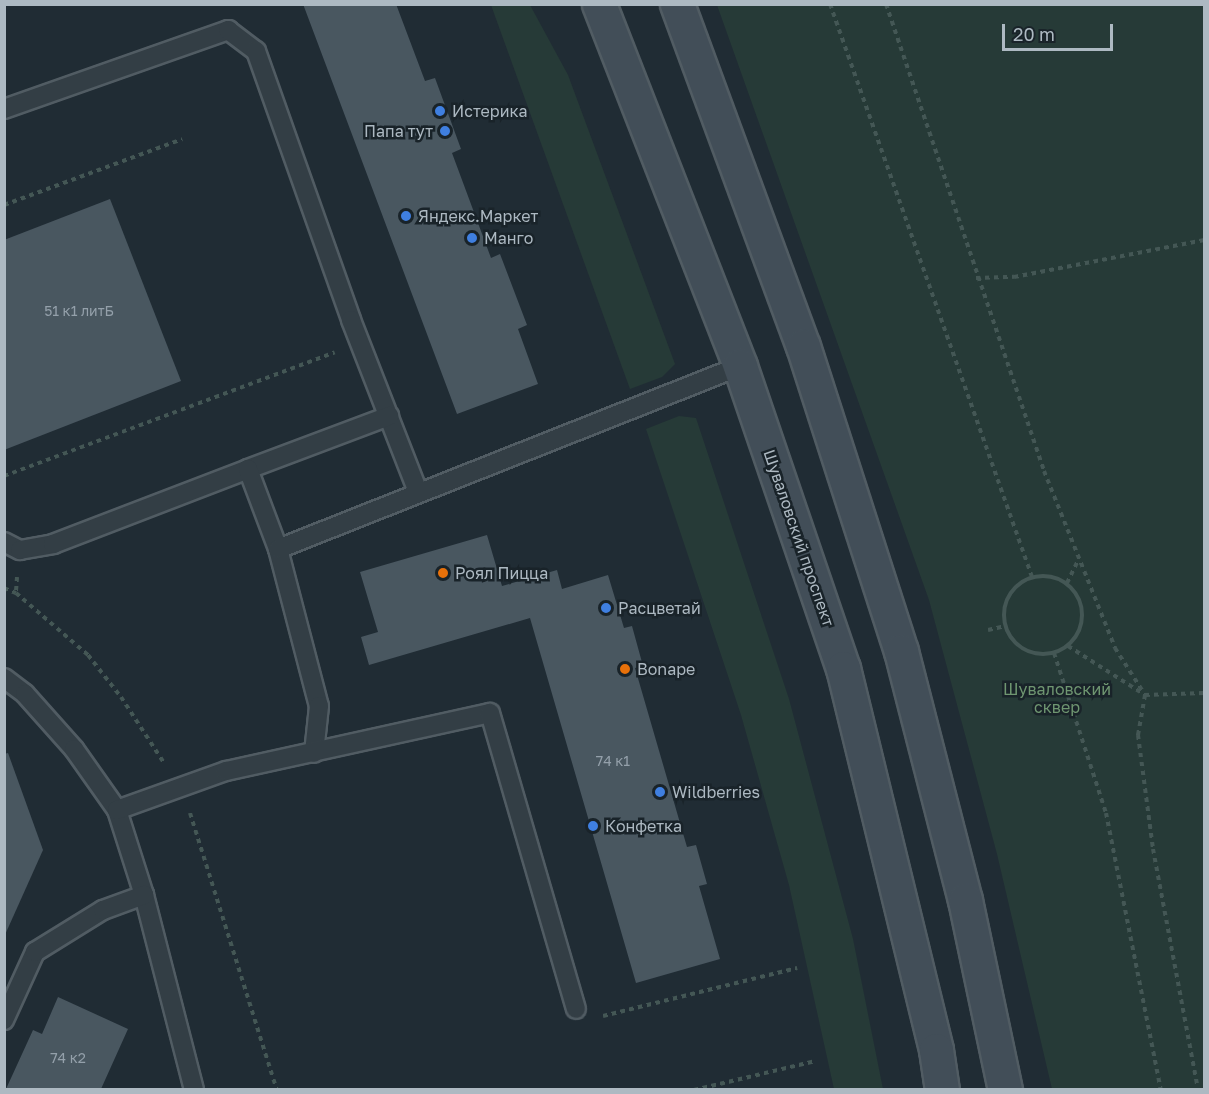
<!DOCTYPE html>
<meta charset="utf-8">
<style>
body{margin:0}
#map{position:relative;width:1209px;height:1094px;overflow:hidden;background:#202c34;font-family:"Golos Text",sans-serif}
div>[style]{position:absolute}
.green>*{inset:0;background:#263a37}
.building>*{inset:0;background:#495760}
.path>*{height:4px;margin-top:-2px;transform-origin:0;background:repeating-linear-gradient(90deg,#445755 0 4.5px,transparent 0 9px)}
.path>.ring{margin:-2px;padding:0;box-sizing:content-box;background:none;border:4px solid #445755;border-radius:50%}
.roads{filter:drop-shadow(2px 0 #515c63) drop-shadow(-2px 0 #515c63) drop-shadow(0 2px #515c63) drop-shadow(0 -2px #515c63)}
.lane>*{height:18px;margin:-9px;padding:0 9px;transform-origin:9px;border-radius:9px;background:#333e45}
.secondary>*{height:33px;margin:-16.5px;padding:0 16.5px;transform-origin:16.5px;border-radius:16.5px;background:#424e58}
.dots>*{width:16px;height:16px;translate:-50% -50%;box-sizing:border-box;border:3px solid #192329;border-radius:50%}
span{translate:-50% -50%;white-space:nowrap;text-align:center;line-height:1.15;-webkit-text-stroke:5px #192329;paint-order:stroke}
.number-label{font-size:14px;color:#94a0aa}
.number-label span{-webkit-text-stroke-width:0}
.poi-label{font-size:16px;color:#adb9c2}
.left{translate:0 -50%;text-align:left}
.right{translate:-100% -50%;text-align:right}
.street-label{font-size:16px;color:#adb9c2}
.park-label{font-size:16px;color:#6f9671}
.frame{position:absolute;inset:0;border:6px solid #adb9c2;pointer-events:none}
.scale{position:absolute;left:1002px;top:24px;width:111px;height:27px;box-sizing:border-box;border:3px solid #adb9c2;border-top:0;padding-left:8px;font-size:18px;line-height:21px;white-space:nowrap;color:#adb9c2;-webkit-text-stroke:4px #192329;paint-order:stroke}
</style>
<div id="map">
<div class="green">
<i style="clip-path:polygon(491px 5px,530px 5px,568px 75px,675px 364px,662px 377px,630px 389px)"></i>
<i style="clip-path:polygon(717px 5px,1204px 5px,1204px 1089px,1052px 1089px,997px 854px,929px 600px)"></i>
<i style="clip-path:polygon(679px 416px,696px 418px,789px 699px,853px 939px,883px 1089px,834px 1089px,789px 885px,741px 715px,646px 429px)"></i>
</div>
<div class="building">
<i style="clip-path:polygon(303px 4px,396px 4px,425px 81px,435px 78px,461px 149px,452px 153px,491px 258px,500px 254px,527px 325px,518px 329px,538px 384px,457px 414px)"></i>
<i style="clip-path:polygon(110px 199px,181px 381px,4px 450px,4px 240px)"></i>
<i style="clip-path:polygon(487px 535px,502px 586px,557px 570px,562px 589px,608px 575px,624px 628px,632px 626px,643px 666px,635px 668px,687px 847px,696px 845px,707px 884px,699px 886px,720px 959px,636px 983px,530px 618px,369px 665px,361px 637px,378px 632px,360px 572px)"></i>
<i style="clip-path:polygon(8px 753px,43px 850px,4px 937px,4px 754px)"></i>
<i style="clip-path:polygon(58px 997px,128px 1029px,101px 1089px,6px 1089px,33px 1030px,42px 1034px)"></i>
</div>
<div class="path">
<i style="left:830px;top:4px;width:608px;rotate:70.58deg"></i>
<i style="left:886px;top:4px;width:493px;rotate:71.3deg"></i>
<i style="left:1044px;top:471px;width:191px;rotate:68.1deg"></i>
<i style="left:1115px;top:648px;width:56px;rotate:57.4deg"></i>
<i style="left:1145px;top:695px;width:41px;rotate:99.9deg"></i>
<i style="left:1138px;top:735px;width:115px;rotate:82.5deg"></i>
<i style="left:1153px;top:849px;width:245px;rotate:79.4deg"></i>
<i style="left:4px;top:205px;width:190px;rotate:-20.3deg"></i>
<i style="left:976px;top:278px;width:38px;rotate:-2deg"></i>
<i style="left:1014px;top:277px;width:194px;rotate:-11deg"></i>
<i style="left:4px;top:476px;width:353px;rotate:-20.5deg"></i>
<i class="ring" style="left:1004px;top:576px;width:74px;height:74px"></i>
<i style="left:17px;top:577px;width:16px;rotate:94deg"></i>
<i style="left:16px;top:593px;width:95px;rotate:40.7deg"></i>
<i style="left:88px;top:655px;width:53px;rotate:51.8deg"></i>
<i style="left:121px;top:697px;width:79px;rotate:56.9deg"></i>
<i style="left:1067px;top:583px;width:25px;rotate:-64deg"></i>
<i style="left:4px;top:588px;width:13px;rotate:23deg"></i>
<i style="left:988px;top:630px;width:18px;rotate:-13deg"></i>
<i style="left:1068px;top:646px;width:91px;rotate:32.5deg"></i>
<i style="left:1145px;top:695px;width:59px;rotate:-1.9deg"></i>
<i style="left:1054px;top:653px;width:168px;rotate:72deg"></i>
<i style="left:1106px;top:813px;width:282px;rotate:78.8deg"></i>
<i style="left:190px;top:813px;width:290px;rotate:72.6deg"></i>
<i style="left:603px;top:1016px;width:200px;rotate:-13.9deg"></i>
<i style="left:694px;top:1090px;width:125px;rotate:-13.4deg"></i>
</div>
<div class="roads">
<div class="lane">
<i style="left:4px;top:109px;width:238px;rotate:-19.4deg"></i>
<i style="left:228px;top:30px;width:35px;rotate:37deg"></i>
<i style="left:256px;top:51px;width:285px;rotate:70.5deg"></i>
<i style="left:351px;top:320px;width:185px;rotate:68.7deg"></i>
<i style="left:248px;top:469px;width:151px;rotate:-20.6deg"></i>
<i style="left:4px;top:542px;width:18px;rotate:27deg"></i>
<i style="left:20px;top:550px;width:34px;rotate:-10deg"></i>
<i style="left:53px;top:544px;width:209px;rotate:-21deg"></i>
<i style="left:248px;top:469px;width:85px;rotate:69.4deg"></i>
<i style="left:278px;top:549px;width:162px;rotate:75.4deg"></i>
<i style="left:319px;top:706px;width:47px;rotate:96.1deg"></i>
<i style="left:278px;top:549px;width:497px;rotate:-21.6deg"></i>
<i style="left:4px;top:678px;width:26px;rotate:37deg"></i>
<i style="left:25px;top:694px;width:74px;rotate:48.3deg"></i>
<i style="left:74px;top:749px;width:75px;rotate:54.8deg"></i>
<i style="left:117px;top:810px;width:89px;rotate:72.4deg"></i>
<i style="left:144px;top:895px;width:201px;rotate:75.6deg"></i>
<i style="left:117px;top:810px;width:116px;rotate:-19.7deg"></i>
<i style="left:226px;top:771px;width:270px;rotate:-12.4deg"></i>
<i style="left:490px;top:713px;width:308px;rotate:73.8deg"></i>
<i style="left:4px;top:1020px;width:75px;rotate:-65.5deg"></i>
<i style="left:35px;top:952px;width:80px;rotate:-31.7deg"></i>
<i style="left:103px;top:910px;width:44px;rotate:-20.1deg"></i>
</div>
<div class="secondary">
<i style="left:599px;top:4px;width:388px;rotate:68.7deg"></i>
<i style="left:740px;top:366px;width:319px;rotate:71.2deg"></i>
<i style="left:843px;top:668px;width:393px;rotate:76.3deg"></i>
<i style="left:936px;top:1050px;width:40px;rotate:81.5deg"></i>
<i style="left:677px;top:4px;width:364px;rotate:69.8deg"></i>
<i style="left:803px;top:346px;width:320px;rotate:72.2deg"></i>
<i style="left:901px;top:651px;width:257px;rotate:75.6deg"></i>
<i style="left:965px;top:900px;width:194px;rotate:78.1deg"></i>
</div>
</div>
<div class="dots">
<i style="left:440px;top:111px;background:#3f7fe0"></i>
<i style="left:445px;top:131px;background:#3f7fe0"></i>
<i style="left:406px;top:216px;background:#3f7fe0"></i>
<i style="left:472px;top:238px;background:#3f7fe0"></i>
<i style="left:443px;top:573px;background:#e8710a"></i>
<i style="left:606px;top:608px;background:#3f7fe0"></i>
<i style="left:625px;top:669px;background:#e8710a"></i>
<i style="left:660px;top:792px;background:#3f7fe0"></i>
<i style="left:593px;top:826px;background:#3f7fe0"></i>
</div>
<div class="number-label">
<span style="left:79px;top:311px">51 к1 литБ</span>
<span style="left:613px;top:761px">74 к1</span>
<span style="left:68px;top:1058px">74 к2</span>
</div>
<div class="poi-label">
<span class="left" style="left:452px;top:111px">Истерика</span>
<span class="right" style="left:433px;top:131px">Папа тут</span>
<span class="left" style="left:418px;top:216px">Яндекс.Маркет</span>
<span class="left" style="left:484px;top:238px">Манго</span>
<span class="left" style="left:455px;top:573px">Роял Пицца</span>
<span class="left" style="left:618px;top:608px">Расцветай</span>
<span class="left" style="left:637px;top:669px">Bonape</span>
<span class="left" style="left:672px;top:792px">Wildberries</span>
<span class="left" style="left:605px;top:826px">Конфетка</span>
</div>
<div class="street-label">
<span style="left:799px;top:538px;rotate:71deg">Шуваловский проспект</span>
</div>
<div class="park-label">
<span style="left:1057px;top:698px">Шуваловский<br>сквер</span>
</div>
<div class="frame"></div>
<div class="scale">20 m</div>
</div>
